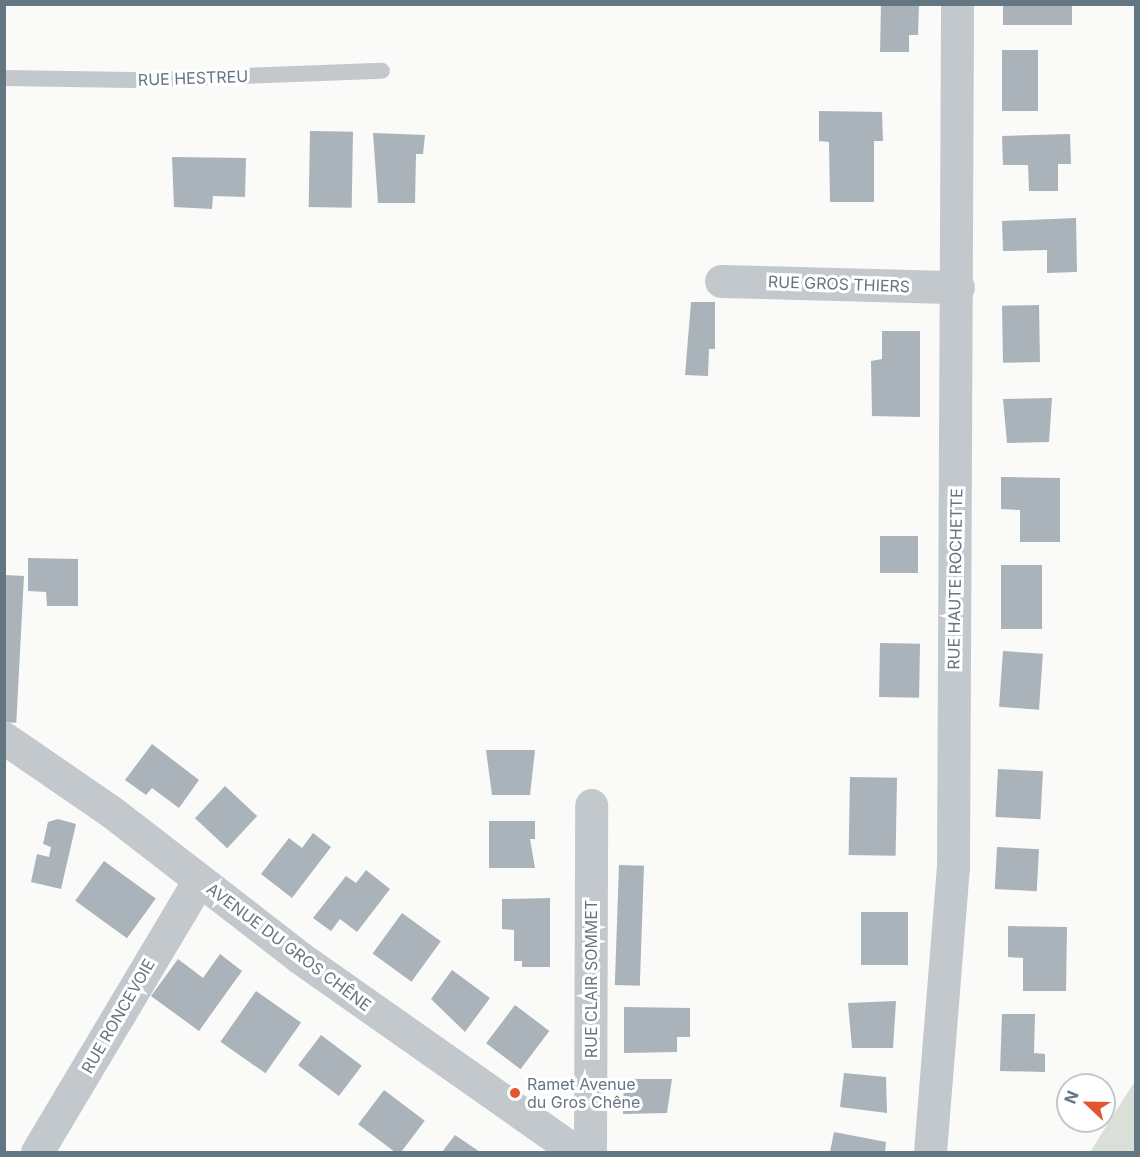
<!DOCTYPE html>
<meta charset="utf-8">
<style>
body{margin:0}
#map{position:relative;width:1140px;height:1157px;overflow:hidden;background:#fafaf8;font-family:Inter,sans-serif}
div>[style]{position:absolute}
.green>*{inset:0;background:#dadfd7}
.building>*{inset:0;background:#aab3b9;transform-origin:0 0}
.lane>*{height:16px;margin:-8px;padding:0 8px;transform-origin:8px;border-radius:8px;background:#c3c8cc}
.street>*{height:33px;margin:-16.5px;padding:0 16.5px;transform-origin:16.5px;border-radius:16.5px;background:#c3c8cc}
.dots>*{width:16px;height:16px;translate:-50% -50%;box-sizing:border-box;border:3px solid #fff;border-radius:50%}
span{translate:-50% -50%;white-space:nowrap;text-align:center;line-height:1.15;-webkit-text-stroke:6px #fff;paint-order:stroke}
.street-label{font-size:16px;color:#657683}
.poi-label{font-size:16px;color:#657683}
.left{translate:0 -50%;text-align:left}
.frame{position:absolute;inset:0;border:6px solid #657683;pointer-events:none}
.north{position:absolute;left:1056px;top:1073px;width:60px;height:60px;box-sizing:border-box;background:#fff;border:2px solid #c1c8cd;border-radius:50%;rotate:292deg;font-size:16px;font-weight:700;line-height:24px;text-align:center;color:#657683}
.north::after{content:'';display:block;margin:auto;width:21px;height:27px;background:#e4572e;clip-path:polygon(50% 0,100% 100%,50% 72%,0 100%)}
</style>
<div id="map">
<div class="green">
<i style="clip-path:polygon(1135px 1081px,1135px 1152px,1090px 1152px)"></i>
</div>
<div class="building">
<i style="clip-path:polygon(881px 4px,919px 4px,918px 35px,909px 35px,909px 52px,880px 52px)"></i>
<i style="left:1003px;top:4px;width:69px;height:21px"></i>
<i style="left:1002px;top:50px;width:36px;height:61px"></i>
<i style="clip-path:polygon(819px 111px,882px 112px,883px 141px,874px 141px,874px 202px,830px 202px,829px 142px,819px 141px)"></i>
<i style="left:310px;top:131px;width:43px;height:76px;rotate:1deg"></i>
<i style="clip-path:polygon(373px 133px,425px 135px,423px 154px,416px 154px,415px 203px,378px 203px)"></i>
<i style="clip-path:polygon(1070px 134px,1071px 164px,1058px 164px,1058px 191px,1029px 191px,1028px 165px,1003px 165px,1002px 136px)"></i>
<i style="clip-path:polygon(172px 157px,246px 158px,245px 197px,213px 196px,212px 209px,174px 207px)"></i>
<i style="clip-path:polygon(1076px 218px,1077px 272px,1047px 273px,1047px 250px,1003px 251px,1002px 221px)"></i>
<i style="clip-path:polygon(691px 302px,715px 302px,715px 349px,709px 349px,708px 376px,685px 375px)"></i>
<i style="left:1039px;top:305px;width:57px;height:37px;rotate:89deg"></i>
<i style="clip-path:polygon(882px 331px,920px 331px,920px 417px,872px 416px,871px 361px,882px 359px)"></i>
<i style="clip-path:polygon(1052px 398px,1049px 442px,1007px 443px,1003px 399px)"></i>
<i style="clip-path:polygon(1001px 477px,1060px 478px,1060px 542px,1020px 542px,1020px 510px,1001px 509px)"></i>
<i style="left:880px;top:536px;width:38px;height:37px"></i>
<i style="clip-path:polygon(28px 558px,78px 559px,78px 606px,47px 606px,46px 592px,28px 591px)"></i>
<i style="left:1001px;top:565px;width:41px;height:64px"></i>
<i style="left:5px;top:575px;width:19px;height:147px;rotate:3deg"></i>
<i style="left:880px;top:643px;width:40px;height:54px;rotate:1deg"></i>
<i style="left:1003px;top:651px;width:40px;height:56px;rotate:4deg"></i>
<i style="clip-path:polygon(152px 744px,199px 780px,179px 808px,152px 788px,146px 795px,125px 780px)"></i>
<i style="clip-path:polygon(486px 750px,535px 750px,530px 795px,492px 795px)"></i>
<i style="left:998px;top:769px;width:45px;height:48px;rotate:3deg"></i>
<i style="left:850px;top:777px;width:47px;height:78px;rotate:1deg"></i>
<i style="left:225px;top:786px;width:44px;height:44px;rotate:43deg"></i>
<i style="clip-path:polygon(58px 819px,76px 824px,61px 889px,31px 882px,37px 854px,49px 857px,51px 847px,43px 844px,48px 822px)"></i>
<i style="clip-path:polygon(489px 821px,535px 821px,535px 839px,530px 839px,535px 868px,489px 868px)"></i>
<i style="clip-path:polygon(313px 833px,331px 847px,292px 898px,261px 874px,289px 838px,302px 848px)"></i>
<i style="left:997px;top:847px;width:42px;height:42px;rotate:3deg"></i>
<i style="left:104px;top:861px;width:64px;height:49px;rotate:36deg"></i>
<i style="left:619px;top:865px;width:25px;height:120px;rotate:2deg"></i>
<i style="clip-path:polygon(366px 870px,390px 889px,357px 932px,340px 919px,331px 931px,313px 918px,346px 876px,356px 883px)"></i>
<i style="clip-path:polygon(550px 898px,550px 967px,522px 967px,522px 961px,514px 961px,514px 930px,502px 929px,502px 899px)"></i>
<i style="left:861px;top:912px;width:47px;height:53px"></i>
<i style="left:402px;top:913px;width:48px;height:50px;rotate:36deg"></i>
<i style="clip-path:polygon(1008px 926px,1067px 927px,1066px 991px,1023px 991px,1023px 958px,1008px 957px)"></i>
<i style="clip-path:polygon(220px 954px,242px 971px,199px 1031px,151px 996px,178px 959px,203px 978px)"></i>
<i style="clip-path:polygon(452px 970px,490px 998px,465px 1032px,431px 999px)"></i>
<i style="left:256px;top:991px;width:55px;height:62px;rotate:35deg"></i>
<i style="clip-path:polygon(848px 1003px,896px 1001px,893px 1048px,852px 1048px)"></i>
<i style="left:515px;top:1005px;width:43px;height:48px;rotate:37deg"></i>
<i style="clip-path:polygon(624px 1007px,690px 1008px,690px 1037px,677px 1037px,677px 1052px,624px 1053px)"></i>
<i style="clip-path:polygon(1002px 1014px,1035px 1014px,1034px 1053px,1045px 1054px,1045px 1072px,1000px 1071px)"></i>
<i style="left:321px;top:1035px;width:51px;height:38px;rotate:37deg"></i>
<i style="clip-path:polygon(844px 1073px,886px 1077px,887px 1113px,840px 1107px)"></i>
<i style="clip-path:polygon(624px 1079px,672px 1079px,667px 1113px,623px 1114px)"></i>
<i style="left:384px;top:1090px;width:51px;height:43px;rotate:37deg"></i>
<i style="clip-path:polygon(834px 1132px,886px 1142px,885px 1152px,830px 1152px)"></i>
<i style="clip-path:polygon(455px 1135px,480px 1152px,442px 1152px)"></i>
</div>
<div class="lane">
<i style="left:4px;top:78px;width:128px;rotate:0.9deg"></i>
<i style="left:132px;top:80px;width:250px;rotate:-2.1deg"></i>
</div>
<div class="street">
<i style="left:721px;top:281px;width:237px;rotate:1.5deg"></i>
<i style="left:4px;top:738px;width:132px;rotate:34.5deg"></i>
<i style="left:113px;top:813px;width:235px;rotate:37.7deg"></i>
<i style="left:299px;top:957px;width:339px;rotate:35.1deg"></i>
<i style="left:37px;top:1152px;width:317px;rotate:-59.2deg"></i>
<i style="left:590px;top:1152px;width:347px;rotate:-89.8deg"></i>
<i style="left:930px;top:1152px;width:285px;rotate:-85.4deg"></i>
<i style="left:953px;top:868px;width:864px;rotate:-89.73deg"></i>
</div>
<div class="dots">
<i style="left:515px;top:1093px;background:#e4572e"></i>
</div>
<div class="street-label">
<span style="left:193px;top:78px;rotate:-2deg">RUE HESTREU</span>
<span style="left:839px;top:284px;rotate:2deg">RUE GROS THIERS</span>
<span style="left:955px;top:579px;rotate:-89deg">RUE HAUTE ROCHETTE</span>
<span style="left:289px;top:947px;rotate:37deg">AVENUE DU GROS CHÊNE</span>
<span style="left:591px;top:979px;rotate:-90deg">RUE CLAIR SOMMET</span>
<span style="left:118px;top:1016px;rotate:-60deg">RUE RONCEVOIE</span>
</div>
<div class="poi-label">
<span class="left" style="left:527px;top:1093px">Ramet Avenue<br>du Gros Chêne</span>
</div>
<div class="frame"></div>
<div class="north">N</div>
</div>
